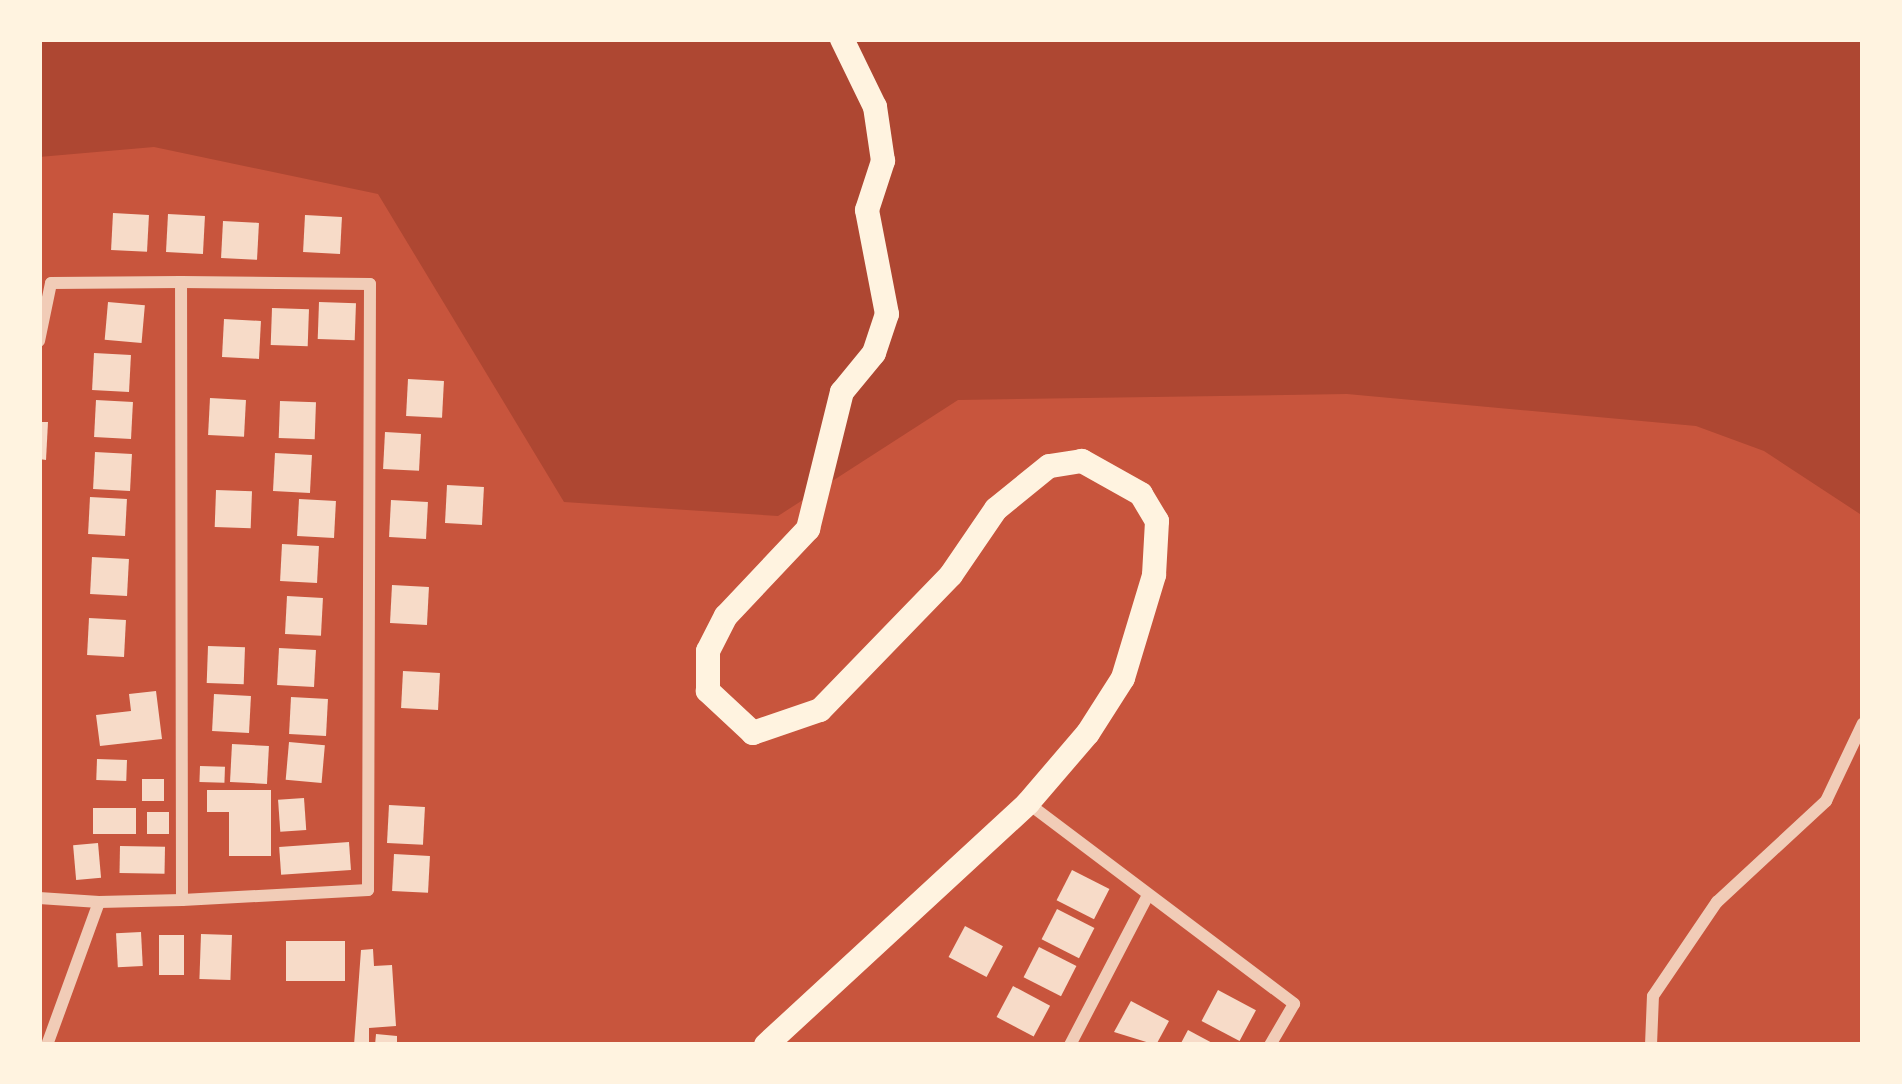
<!DOCTYPE html>
<style>
body{margin:0}
#map{position:relative;width:1902px;height:1084px;overflow:hidden;background:#c8553d;font-family:"Nunito Sans",sans-serif}
div>[style]{position:absolute}
.green>*{inset:0;background:#ae4732}
.building>*{inset:0;background:#f7dbc8;transform-origin:0 0}
.minor>*{height:12px;margin:-6px;padding:0 6px;transform-origin:6px;border-radius:6px;background:#f1ccb7}
.secondary>*{height:24px;margin:-12px;padding:0 12px;transform-origin:12px;border-radius:12px;background:#fff3e0}
span{translate:-50% -50%;white-space:nowrap;text-align:center;line-height:1.15;-webkit-text-stroke:12px #fff3e0;paint-order:stroke}
.frame{position:absolute;inset:0;border:42px solid #fff3e0;pointer-events:none}
</style>
<div id="map">
<div class="green">
<i style="clip-path:polygon(39px 39px,1863px 39px,1863px 516px,1764px 451px,1696px 426px,1347px 394px,958px 400px,778px 516px,564px 502px,378px 194px,154px 147px,39px 157px)"></i>
</div>
<div class="building">
<i style="left:113px;top:213px;width:36px;height:37px;rotate:3deg"></i>
<i style="left:168px;top:214px;width:37px;height:38px;rotate:3deg"></i>
<i style="left:305px;top:215px;width:37px;height:37px;rotate:3deg"></i>
<i style="left:223px;top:221px;width:36px;height:37px;rotate:3deg"></i>
<i style="left:108px;top:302px;width:37px;height:38px;rotate:5deg"></i>
<i style="left:319px;top:302px;width:37px;height:37px;rotate:2deg"></i>
<i style="left:272px;top:308px;width:37px;height:37px;rotate:2deg"></i>
<i style="left:224px;top:319px;width:37px;height:38px;rotate:3deg"></i>
<i style="left:94px;top:353px;width:37px;height:37px;rotate:3deg"></i>
<i style="left:408px;top:379px;width:36px;height:37px;rotate:3deg"></i>
<i style="left:210px;top:398px;width:36px;height:37px;rotate:3deg"></i>
<i style="left:96px;top:400px;width:37px;height:37px;rotate:3deg"></i>
<i style="left:280px;top:401px;width:36px;height:37px;rotate:2deg"></i>
<i style="clip-path:polygon(39px 422px,48px 422px,46px 460px,39px 459px)"></i>
<i style="left:385px;top:432px;width:36px;height:37px;rotate:3deg"></i>
<i style="left:95px;top:452px;width:37px;height:37px;rotate:3deg"></i>
<i style="left:275px;top:453px;width:37px;height:38px;rotate:3deg"></i>
<i style="left:447px;top:485px;width:37px;height:38px;rotate:3deg"></i>
<i style="left:216px;top:490px;width:36px;height:37px;rotate:2deg"></i>
<i style="left:90px;top:497px;width:37px;height:37px;rotate:3deg"></i>
<i style="left:299px;top:499px;width:37px;height:37px;rotate:3deg"></i>
<i style="left:391px;top:500px;width:37px;height:37px;rotate:3deg"></i>
<i style="left:282px;top:544px;width:37px;height:37px;rotate:3deg"></i>
<i style="left:92px;top:557px;width:37px;height:37px;rotate:3deg"></i>
<i style="left:392px;top:585px;width:37px;height:38px;rotate:3deg"></i>
<i style="left:287px;top:596px;width:36px;height:38px;rotate:3deg"></i>
<i style="left:89px;top:618px;width:37px;height:37px;rotate:3deg"></i>
<i style="left:208px;top:646px;width:37px;height:37px;rotate:2deg"></i>
<i style="left:279px;top:648px;width:37px;height:37px;rotate:3deg"></i>
<i style="left:403px;top:671px;width:37px;height:37px;rotate:3deg"></i>
<i style="clip-path:polygon(156px 691px,162px 739px,100px 746px,96px 715px,131px 711px,129px 694px)"></i>
<i style="left:214px;top:694px;width:37px;height:37px;rotate:3deg"></i>
<i style="left:291px;top:697px;width:37px;height:37px;rotate:3deg"></i>
<i style="left:289px;top:742px;width:36px;height:38px;rotate:5deg"></i>
<i style="left:232px;top:744px;width:37px;height:38px;rotate:3deg"></i>
<i style="left:97px;top:759px;width:30px;height:21px;rotate:2deg"></i>
<i style="left:200px;top:766px;width:25px;height:16px;rotate:2deg"></i>
<i style="left:142px;top:779px;width:22px;height:22px"></i>
<i style="clip-path:polygon(207px 790px,271px 790px,271px 856px,229px 856px,229px 812px,207px 812px)"></i>
<i style="left:304px;top:798px;width:32px;height:26px;rotate:86deg"></i>
<i style="left:389px;top:805px;width:36px;height:38px;rotate:3deg"></i>
<i style="left:93px;top:808px;width:43px;height:26px"></i>
<i style="left:147px;top:812px;width:22px;height:22px"></i>
<i style="left:349px;top:842px;width:28px;height:70px;rotate:86deg"></i>
<i style="left:98px;top:843px;width:35px;height:25px;rotate:85deg"></i>
<i style="left:120px;top:846px;width:45px;height:27px;rotate:1deg"></i>
<i style="left:394px;top:854px;width:36px;height:37px;rotate:3deg"></i>
<i style="left:1072px;top:870px;width:42px;height:34px;rotate:27deg"></i>
<i style="left:1057px;top:909px;width:42px;height:34px;rotate:27deg"></i>
<i style="left:965px;top:926px;width:43px;height:35px;rotate:28deg"></i>
<i style="left:141px;top:932px;width:34px;height:25px;rotate:87deg"></i>
<i style="left:201px;top:934px;width:31px;height:45px;rotate:2deg"></i>
<i style="left:159px;top:935px;width:25px;height:40px"></i>
<i style="left:286px;top:941px;width:59px;height:40px"></i>
<i style="left:1039px;top:947px;width:42px;height:34px;rotate:27deg"></i>
<i style="clip-path:polygon(373px 949px,374px 966px,392px 965px,396px 1026px,369px 1028px,369px 1044px,354px 1045px,361px 950px)"></i>
<i style="left:1013px;top:986px;width:42px;height:35px;rotate:28deg"></i>
<i style="left:1218px;top:990px;width:43px;height:35px;rotate:28deg"></i>
<i style="clip-path:polygon(1131px 1001px,1169px 1021px,1156px 1045px,1114px 1032px)"></i>
<i style="clip-path:polygon(1188px 1030px,1216px 1045px,1180px 1045px)"></i>
<i style="clip-path:polygon(376px 1034px,397px 1036px,397px 1045px,375px 1045px)"></i>
</div>
<div class="minor">
<i style="left:181px;top:282px;width:189px;rotate:0.6deg"></i>
<i style="left:370px;top:284px;width:606px;rotate:90.19deg"></i>
<i style="left:368px;top:890px;width:186px;rotate:176.9deg"></i>
<i style="left:182px;top:900px;width:618px;rotate:-90.09deg"></i>
<i style="left:39px;top:341px;width:59px;rotate:-78.3deg"></i>
<i style="left:51px;top:283px;width:130px;rotate:-0.4deg"></i>
<i style="left:1029px;top:804px;width:332px;rotate:37deg"></i>
<i style="left:1294px;top:1004px;width:48px;rotate:120.3deg"></i>
<i style="left:39px;top:898px;width:60px;rotate:3.8deg"></i>
<i style="left:47px;top:1045px;width:152px;rotate:-70deg"></i>
<i style="left:99px;top:902px;width:83px;rotate:-1.4deg"></i>
<i style="left:1070px;top:1045px;width:169px;rotate:-62.5deg"></i>
<i style="left:1651px;top:1045px;width:49px;rotate:-87.7deg"></i>
<i style="left:1653px;top:996px;width:114px;rotate:-55.8deg"></i>
<i style="left:1717px;top:902px;width:149px;rotate:-42.8deg"></i>
<i style="left:1826px;top:801px;width:86px;rotate:-64.6deg"></i>
</div>
<div class="secondary">
<i style="left:766px;top:1045px;width:357px;rotate:-42.7deg"></i>
<i style="left:1028px;top:803px;width:92px;rotate:-49.4deg"></i>
<i style="left:1088px;top:733px;width:65px;rotate:-57.5deg"></i>
<i style="left:1123px;top:678px;width:108px;rotate:-73.2deg"></i>
<i style="left:1154px;top:575px;width:54px;rotate:-86.8deg"></i>
<i style="left:1157px;top:521px;width:31px;rotate:-121deg"></i>
<i style="left:1141px;top:494px;width:68px;rotate:-150.8deg"></i>
<i style="left:1082px;top:461px;width:33px;rotate:171deg"></i>
<i style="left:1049px;top:466px;width:68px;rotate:140.9deg"></i>
<i style="left:996px;top:509px;width:80px;rotate:124.3deg"></i>
<i style="left:951px;top:575px;width:188px;rotate:134.1deg"></i>
<i style="left:820px;top:710px;width:71px;rotate:161.1deg"></i>
<i style="left:753px;top:733px;width:62px;rotate:-137deg"></i>
<i style="left:708px;top:691px;width:40px;rotate:-90deg"></i>
<i style="left:708px;top:651px;width:39px;rotate:-63deg"></i>
<i style="left:726px;top:616px;width:120px;rotate:-46.7deg"></i>
<i style="left:808px;top:529px;width:141px;rotate:-76.1deg"></i>
<i style="left:842px;top:392px;width:50px;rotate:-50.6deg"></i>
<i style="left:874px;top:353px;width:41px;rotate:-71.6deg"></i>
<i style="left:887px;top:314px;width:106px;rotate:-100.9deg"></i>
<i style="left:867px;top:210px;width:52px;rotate:-71.9deg"></i>
<i style="left:883px;top:161px;width:55px;rotate:-98.4deg"></i>
<i style="left:875px;top:107px;width:76px;rotate:-115.9deg"></i>
</div>
<div class="frame"></div>
</div>
